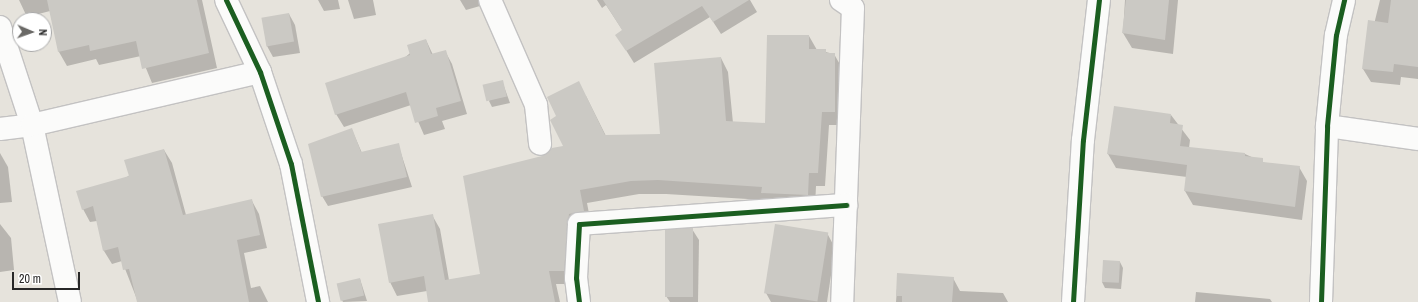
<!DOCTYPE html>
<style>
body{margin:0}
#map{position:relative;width:1418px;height:302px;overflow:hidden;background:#e6e3dc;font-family:"Archivo Narrow",sans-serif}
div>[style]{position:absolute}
.shadow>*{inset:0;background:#0003}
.building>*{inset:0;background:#cbc9c4;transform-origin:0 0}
.roads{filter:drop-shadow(1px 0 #c3c2c2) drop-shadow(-1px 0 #c3c2c2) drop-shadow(0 1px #c3c2c2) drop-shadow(0 -1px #c3c2c2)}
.minor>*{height:22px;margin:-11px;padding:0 11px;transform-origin:11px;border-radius:11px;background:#fbfbfa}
.cycleway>*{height:5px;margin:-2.5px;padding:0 2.5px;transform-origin:2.5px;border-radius:2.5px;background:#1b5e20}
span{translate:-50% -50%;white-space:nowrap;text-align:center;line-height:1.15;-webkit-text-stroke:3.5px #fff;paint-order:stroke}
.north{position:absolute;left:12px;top:12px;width:40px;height:40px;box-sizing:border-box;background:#fff;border:1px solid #a9a9a9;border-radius:50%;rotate:92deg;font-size:11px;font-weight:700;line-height:16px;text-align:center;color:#272727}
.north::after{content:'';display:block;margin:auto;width:14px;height:18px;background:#6a6966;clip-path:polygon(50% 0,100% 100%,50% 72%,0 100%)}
.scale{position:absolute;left:12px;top:272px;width:68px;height:18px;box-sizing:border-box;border:2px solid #272727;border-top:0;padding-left:5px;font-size:12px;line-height:14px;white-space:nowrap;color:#272727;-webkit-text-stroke:3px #fff;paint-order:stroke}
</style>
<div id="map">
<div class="shadow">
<i style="clip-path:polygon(19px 0,202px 0,217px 68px,152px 83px,141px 56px,99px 65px,96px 59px,67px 66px,59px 52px,50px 11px,27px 17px)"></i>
<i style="clip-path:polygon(318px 0,338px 0,340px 9px,324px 11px)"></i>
<i style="clip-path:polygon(348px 0,373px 0,376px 15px,354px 19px)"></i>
<i style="clip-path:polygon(460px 0,479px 0,480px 6px,466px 10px)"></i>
<i style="clip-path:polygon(597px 0,750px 0,757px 12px,721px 34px,710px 17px,634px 63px,624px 47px,623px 31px,606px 5px,602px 8px)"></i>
<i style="clip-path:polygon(1125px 0,1178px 0,1173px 54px,1132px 48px,1123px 33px)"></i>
<i style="clip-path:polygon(1380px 0,1418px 0,1418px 79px,1401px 77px,1400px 85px,1371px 82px,1363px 69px)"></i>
<i style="clip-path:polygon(289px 14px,295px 25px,300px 53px,273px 57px,267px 46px)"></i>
<i style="clip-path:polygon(809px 36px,817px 50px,834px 54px,842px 68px,842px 125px,829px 125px,825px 186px,816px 186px,815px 208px,766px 200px,666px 194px,639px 194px,587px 203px,591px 224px,571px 284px,556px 284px,560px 302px,429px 302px,427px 291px,397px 296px,390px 282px,432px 215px,440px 229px,449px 280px,481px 275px,542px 157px,565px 147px,586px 96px,606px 136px,661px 135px,721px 58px,728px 72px,733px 123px,766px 124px)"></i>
<i style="clip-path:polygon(426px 40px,433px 55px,445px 51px,452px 64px,467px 114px,442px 121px,445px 129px,424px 135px,411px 105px,344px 127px,336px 114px)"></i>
<i style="clip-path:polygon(502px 81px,510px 103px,492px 107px,489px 101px)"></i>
<i style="clip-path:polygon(1171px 115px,1190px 140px,1189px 148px,1245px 154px,1265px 163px,1299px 167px,1307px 181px,1302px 220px,1193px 205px,1185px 191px,1187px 177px,1116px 168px,1108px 154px)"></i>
<i style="clip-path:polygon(352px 130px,362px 153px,398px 144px,412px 187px,328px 206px,322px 196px)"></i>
<i style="clip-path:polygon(164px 150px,172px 163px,186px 215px,252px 201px,259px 214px,267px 248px,244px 253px,251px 288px,260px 286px,268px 302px,138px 302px,122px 261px,112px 264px,104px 251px,97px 221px,90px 222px,83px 209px)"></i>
<i style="clip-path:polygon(0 153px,8px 167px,12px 202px,0 203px)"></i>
<i style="clip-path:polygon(0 224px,11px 238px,14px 270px,0 272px)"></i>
<i style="clip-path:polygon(692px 229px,699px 240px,698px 302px,670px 302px,666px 296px,666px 231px)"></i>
<i style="clip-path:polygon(827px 233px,835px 248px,827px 302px,771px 302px,766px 293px)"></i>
<i style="clip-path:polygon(1104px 261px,1120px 262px,1123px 268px,1121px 289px,1105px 288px,1102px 282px)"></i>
<i style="clip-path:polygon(898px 274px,953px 278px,960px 291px,1003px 293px,1008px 302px,896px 302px)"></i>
<i style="clip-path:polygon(360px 279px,367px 301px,343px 302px,342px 300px)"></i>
<i style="clip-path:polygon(1196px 292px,1270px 299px,1272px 302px,1195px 302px)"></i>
</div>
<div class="building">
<i style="clip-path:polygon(47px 0,197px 0,209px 53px,142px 69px,136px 41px,90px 51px,89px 45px,58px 52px)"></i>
<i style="clip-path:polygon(603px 0,749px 0,713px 22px,702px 6px,626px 51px,615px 35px,622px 30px)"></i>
<i style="clip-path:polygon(1126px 0,1169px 0,1165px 40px,1122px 33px)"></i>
<i style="clip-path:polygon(1391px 0,1418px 0,1418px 67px,1394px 64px,1393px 72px,1362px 69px,1368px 20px,1388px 23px)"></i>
<i style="left:289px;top:13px;width:29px;height:28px;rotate:80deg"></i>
<i style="clip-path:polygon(767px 35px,809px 35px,809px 49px,826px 49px,826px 53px,835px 53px,835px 112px,822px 112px,818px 173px,809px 173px,808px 195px,761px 193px,762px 187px,658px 180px,631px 181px,580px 190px,584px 211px,569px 214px,564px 271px,549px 271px,555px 302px,428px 302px,424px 276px,389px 283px,378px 224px,433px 214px,445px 280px,480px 274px,463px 176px,542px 156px,552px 148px,563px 146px,550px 120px,556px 116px,547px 97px,579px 81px,605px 135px,660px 134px,654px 63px,721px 57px,726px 121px,765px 123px)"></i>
<i style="clip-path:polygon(426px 39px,431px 54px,446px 50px,461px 101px,436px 108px,438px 116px,415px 123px,406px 92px,335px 115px,325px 83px,410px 55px,407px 45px)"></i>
<i style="left:503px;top:80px;width:17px;height:21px;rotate:77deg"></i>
<i style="clip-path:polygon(1114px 106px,1171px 114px,1170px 123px,1183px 125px,1180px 146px,1245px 153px,1245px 156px,1263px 158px,1263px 162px,1300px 166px,1295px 207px,1184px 191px,1187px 165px,1107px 154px)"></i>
<i style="clip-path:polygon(352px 128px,361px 152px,399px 143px,407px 177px,321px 197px,308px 144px)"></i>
<i style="clip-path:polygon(164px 149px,183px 215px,252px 199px,260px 235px,237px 240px,249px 302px,137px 302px,129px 269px,123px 270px,118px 247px,103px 251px,93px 206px,82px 210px,76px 191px,129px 176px,124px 160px)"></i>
<i style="left:775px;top:224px;width:54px;height:70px;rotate:9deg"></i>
<i style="left:693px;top:228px;width:69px;height:28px;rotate:90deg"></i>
<i style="left:1103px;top:260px;width:17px;height:22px;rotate:3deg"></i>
<i style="clip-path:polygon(897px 273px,954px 277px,952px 302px,902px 302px,902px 296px,896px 296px)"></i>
<i style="left:360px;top:278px;width:18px;height:24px;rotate:77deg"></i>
</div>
<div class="roads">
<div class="minor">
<i style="left:226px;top:0;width:80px;rotate:64.7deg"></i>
<i style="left:260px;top:72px;width:97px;rotate:71.4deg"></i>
<i style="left:291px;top:164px;width:141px;rotate:78.9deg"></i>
<i style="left:490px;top:0;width:115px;rotate:66.3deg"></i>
<i style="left:536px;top:105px;width:39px;rotate:84deg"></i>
<i style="left:841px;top:0;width:14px;rotate:34deg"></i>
<i style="left:853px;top:8px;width:294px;rotate:92.1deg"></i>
<i style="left:0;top:27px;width:103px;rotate:71.9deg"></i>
<i style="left:32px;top:125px;width:181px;rotate:77.9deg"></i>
<i style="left:1327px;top:126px;width:92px;rotate:8.1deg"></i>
<i style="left:0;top:129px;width:32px;rotate:-7deg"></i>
<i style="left:32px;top:125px;width:234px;rotate:-13.1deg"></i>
<i style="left:579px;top:302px;width:24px;rotate:-97deg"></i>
<i style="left:576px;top:278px;width:54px;rotate:-86.8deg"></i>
<i style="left:579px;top:224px;width:268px;rotate:-4.1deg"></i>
<i style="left:1073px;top:302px;width:162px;rotate:-86.5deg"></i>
<i style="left:1083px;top:140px;width:141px;rotate:-83.5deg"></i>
<i style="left:1321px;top:302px;width:176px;rotate:-88deg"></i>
<i style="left:1327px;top:126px;width:91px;rotate:-84.4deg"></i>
<i style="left:1336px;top:35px;width:36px;rotate:-77deg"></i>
</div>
</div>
<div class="cycleway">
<i style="left:226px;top:0;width:80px;rotate:64.7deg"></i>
<i style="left:260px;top:72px;width:97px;rotate:71.4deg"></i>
<i style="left:291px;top:164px;width:141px;rotate:78.9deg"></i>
<i style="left:579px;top:302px;width:24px;rotate:-97deg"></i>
<i style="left:576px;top:278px;width:54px;rotate:-86.8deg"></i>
<i style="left:579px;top:224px;width:268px;rotate:-4.1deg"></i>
<i style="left:1073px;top:302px;width:162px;rotate:-86.5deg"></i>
<i style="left:1083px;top:140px;width:141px;rotate:-83.5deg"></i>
<i style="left:1321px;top:302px;width:176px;rotate:-88deg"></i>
<i style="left:1327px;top:126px;width:91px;rotate:-84.4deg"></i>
<i style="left:1336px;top:35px;width:36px;rotate:-77deg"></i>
</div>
<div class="north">N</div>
<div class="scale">20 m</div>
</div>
